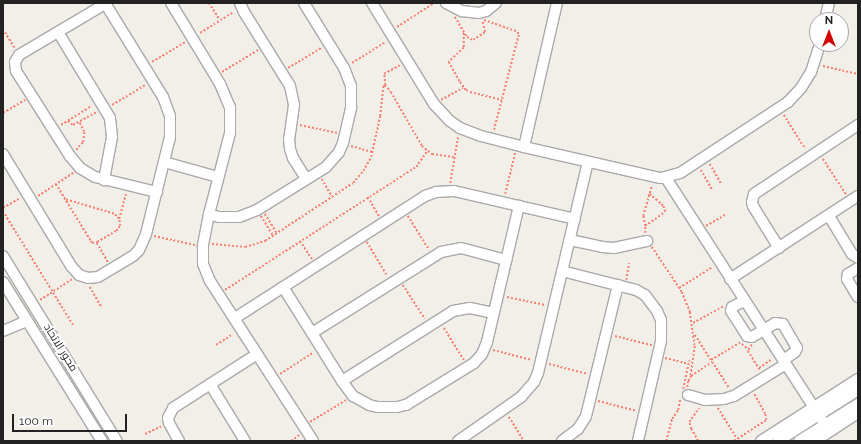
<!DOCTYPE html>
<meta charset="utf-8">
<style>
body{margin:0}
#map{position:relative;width:861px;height:444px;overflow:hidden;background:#f2efe9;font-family:Raleway,Cairo,sans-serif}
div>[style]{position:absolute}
.path>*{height:1.5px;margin-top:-0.75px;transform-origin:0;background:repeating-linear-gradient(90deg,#fa8072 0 2px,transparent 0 4px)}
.roads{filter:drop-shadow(1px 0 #a9a9a9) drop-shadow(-1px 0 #a9a9a9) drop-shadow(0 1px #a9a9a9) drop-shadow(0 -1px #a9a9a9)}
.minor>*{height:10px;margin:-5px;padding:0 5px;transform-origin:5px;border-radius:5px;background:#fff}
span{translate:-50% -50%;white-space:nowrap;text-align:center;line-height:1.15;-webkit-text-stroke:4px #fff;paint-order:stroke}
.street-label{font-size:11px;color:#222}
.frame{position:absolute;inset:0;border:4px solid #222;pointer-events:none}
.north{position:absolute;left:809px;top:12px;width:40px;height:40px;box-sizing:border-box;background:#fff;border:1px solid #a7a7a7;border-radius:50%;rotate:0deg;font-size:11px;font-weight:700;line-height:16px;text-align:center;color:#222}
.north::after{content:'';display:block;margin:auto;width:14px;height:18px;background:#d40000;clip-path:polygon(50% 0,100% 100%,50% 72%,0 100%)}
.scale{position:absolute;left:12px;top:414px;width:115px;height:18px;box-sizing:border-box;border:2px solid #222;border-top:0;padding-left:5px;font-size:12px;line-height:14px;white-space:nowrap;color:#222;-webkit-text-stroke:3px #fff;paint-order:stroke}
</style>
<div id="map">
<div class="path">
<i style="left:209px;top:3px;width:20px;rotate:57deg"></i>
<i style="left:455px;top:17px;width:23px;rotate:59deg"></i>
<i style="left:467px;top:37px;width:7px;rotate:27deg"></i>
<i style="left:473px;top:40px;width:14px;rotate:-34deg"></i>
<i style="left:485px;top:32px;width:11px;rotate:-105deg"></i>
<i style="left:484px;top:20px;width:36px;rotate:19deg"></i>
<i style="left:518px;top:32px;width:3px;rotate:72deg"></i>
<i style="left:519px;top:35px;width:99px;rotate:104.6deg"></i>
<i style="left:397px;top:27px;width:44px;rotate:-33deg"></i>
<i style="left:3px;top:29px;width:22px;rotate:58deg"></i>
<i style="left:200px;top:33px;width:40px;rotate:-32deg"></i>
<i style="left:464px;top:33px;width:15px;rotate:90deg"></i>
<i style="left:464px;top:48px;width:21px;rotate:137deg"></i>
<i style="left:449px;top:62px;width:23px;rotate:61deg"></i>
<i style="left:460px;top:82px;width:10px;rotate:53deg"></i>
<i style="left:466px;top:90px;width:4px;rotate:27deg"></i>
<i style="left:470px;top:92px;width:33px;rotate:14deg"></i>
<i style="left:152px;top:62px;width:39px;rotate:-31deg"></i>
<i style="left:352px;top:63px;width:40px;rotate:-32deg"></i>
<i style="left:823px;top:66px;width:36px;rotate:13deg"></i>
<i style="left:288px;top:68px;width:39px;rotate:-31deg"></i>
<i style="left:222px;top:72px;width:42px;rotate:-31.4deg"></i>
<i style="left:385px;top:85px;width:11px;rotate:-95deg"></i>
<i style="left:384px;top:74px;width:18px;rotate:-29deg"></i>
<i style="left:441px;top:100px;width:25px;rotate:-29deg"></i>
<i style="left:112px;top:105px;width:39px;rotate:-31deg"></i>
<i style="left:3px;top:113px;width:26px;rotate:-31deg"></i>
<i style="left:784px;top:115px;width:40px;rotate:58deg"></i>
<i style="left:68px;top:121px;width:6px;rotate:39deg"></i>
<i style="left:73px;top:125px;width:26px;rotate:-29deg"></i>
<i style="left:61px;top:125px;width:36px;rotate:-32deg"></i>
<i style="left:300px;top:125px;width:38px;rotate:12deg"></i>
<i style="left:351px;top:146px;width:22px;rotate:16deg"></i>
<i style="left:76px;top:150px;width:11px;rotate:-49deg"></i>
<i style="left:83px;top:142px;width:10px;rotate:-84deg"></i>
<i style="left:84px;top:132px;width:11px;rotate:-117deg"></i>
<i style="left:823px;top:159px;width:42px;rotate:56.7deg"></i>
<i style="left:710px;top:164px;width:22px;rotate:60deg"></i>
<i style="left:701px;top:170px;width:22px;rotate:60deg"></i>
<i style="left:322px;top:179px;width:20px;rotate:60deg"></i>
<i style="left:450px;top:183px;width:48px;rotate:-80.3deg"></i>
<i style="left:56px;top:184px;width:67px;rotate:58.4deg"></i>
<i style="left:91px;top:241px;width:2px;rotate:63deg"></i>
<i style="left:92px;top:243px;width:5px;rotate:-11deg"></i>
<i style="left:97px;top:242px;width:22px;rotate:-30deg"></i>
<i style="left:116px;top:231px;width:6px;rotate:-51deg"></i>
<i style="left:120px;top:226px;width:7px;rotate:-98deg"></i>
<i style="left:119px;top:219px;width:7px;rotate:-135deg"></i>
<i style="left:114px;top:214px;width:50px;rotate:-163.7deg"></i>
<i style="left:505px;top:194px;width:42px;rotate:-76.3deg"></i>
<i style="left:38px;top:196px;width:42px;rotate:-33.3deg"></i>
<i style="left:368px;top:197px;width:22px;rotate:60deg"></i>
<i style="left:3px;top:208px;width:20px;rotate:-30deg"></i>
<i style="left:3px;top:211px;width:134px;rotate:58.4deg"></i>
<i style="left:265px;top:214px;width:22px;rotate:58deg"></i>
<i style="left:261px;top:216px;width:22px;rotate:58deg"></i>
<i style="left:408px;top:216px;width:40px;rotate:58deg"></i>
<i style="left:119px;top:219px;width:27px;rotate:-75deg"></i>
<i style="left:645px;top:226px;width:10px;rotate:-101deg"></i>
<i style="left:643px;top:216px;width:32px;rotate:-74deg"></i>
<i style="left:706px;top:226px;width:24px;rotate:-30deg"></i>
<i style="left:645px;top:233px;width:7px;rotate:-90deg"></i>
<i style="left:645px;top:226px;width:24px;rotate:-35deg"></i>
<i style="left:665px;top:212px;width:6px;rotate:-108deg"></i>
<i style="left:663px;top:206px;width:18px;rotate:-139deg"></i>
<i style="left:154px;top:236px;width:42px;rotate:12.4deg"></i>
<i style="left:300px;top:241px;width:22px;rotate:56deg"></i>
<i style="left:367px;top:242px;width:39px;rotate:59deg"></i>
<i style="left:97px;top:243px;width:22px;rotate:60deg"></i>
<i style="left:212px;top:244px;width:33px;rotate:5deg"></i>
<i style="left:245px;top:247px;width:21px;rotate:-17deg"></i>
<i style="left:265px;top:241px;width:105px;rotate:-33.4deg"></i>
<i style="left:353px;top:183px;width:16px;rotate:-50deg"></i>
<i style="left:363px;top:171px;width:16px;rotate:-60deg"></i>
<i style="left:371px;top:157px;width:42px;rotate:-77.6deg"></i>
<i style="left:380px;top:116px;width:29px;rotate:-84deg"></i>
<i style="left:383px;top:87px;width:3px;rotate:-45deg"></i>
<i style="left:385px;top:85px;width:9px;rotate:49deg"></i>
<i style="left:391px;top:92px;width:62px;rotate:60.1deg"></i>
<i style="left:422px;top:146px;width:13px;rotate:39deg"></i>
<i style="left:432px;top:154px;width:22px;rotate:8deg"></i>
<i style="left:652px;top:247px;width:54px;rotate:56.3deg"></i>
<i style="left:682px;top:292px;width:22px;rotate:68deg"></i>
<i style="left:690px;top:312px;width:34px;rotate:82deg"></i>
<i style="left:695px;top:346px;width:30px;rotate:98deg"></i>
<i style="left:626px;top:280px;width:17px;rotate:-80deg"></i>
<i style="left:403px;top:285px;width:40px;rotate:57.1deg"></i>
<i style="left:90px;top:287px;width:24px;rotate:60deg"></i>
<i style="left:679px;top:288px;width:40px;rotate:-32deg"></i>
<i style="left:225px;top:290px;width:227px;rotate:-32.8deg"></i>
<i style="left:416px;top:167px;width:19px;rotate:-55deg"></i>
<i style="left:507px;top:297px;width:39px;rotate:12deg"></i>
<i style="left:40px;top:300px;width:38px;rotate:-33deg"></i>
<i style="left:693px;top:323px;width:35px;rotate:-29deg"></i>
<i style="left:444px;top:328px;width:38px;rotate:58deg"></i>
<i style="left:695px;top:335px;width:64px;rotate:57.1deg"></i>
<i style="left:615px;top:336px;width:38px;rotate:14deg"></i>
<i style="left:742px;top:344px;width:8px;rotate:40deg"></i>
<i style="left:216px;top:345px;width:20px;rotate:-33deg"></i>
<i style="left:752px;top:345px;width:7px;rotate:124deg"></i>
<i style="left:748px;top:351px;width:22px;rotate:58deg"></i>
<i style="left:493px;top:350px;width:40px;rotate:14.4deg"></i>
<i style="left:665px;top:358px;width:25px;rotate:14deg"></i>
<i style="left:711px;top:360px;width:35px;rotate:-31deg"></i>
<i style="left:549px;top:364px;width:40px;rotate:14.4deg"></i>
<i style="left:759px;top:368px;width:16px;rotate:-35deg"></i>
<i style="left:280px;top:374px;width:40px;rotate:-32.9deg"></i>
<i style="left:687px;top:387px;width:6px;rotate:-81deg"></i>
<i style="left:688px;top:381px;width:6px;rotate:-59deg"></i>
<i style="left:691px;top:376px;width:25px;rotate:-34deg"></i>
<i style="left:683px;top:389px;width:29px;rotate:-78deg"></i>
<i style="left:598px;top:401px;width:40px;rotate:14.4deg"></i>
<i style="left:718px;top:408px;width:36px;rotate:58deg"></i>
<i style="left:509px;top:417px;width:28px;rotate:58deg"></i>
<i style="left:310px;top:422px;width:42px;rotate:-31.4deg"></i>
<i style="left:145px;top:434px;width:19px;rotate:-25deg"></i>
<i style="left:291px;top:441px;width:10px;rotate:-37deg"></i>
<i style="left:666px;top:441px;width:23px;rotate:-75deg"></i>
<i style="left:672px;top:419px;width:11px;rotate:-56deg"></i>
<i style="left:678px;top:410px;width:10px;rotate:-79deg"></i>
<i style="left:698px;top:441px;width:14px;rotate:-120deg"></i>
<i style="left:691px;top:429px;width:7px;rotate:-106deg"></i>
<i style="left:689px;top:422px;width:17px;rotate:-54deg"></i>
<i style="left:734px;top:441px;width:38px;rotate:-33deg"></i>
<i style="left:766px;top:420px;width:6px;rotate:-99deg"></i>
<i style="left:765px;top:414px;width:23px;rotate:-119deg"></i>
</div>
<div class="roads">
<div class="minor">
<i style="left:171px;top:3px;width:95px;rotate:58.8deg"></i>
<i style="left:220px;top:84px;width:25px;rotate:67deg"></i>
<i style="left:230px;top:107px;width:26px;rotate:90deg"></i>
<i style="left:230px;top:133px;width:84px;rotate:104.5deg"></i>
<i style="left:209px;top:214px;width:33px;rotate:101deg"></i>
<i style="left:203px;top:246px;width:18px;rotate:90deg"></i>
<i style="left:203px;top:264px;width:18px;rotate:68deg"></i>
<i style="left:210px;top:281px;width:190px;rotate:57.2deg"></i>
<i style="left:240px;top:3px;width:10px;rotate:66deg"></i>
<i style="left:244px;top:12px;width:87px;rotate:58.1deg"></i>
<i style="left:290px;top:86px;width:19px;rotate:78deg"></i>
<i style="left:294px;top:105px;width:34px;rotate:98deg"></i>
<i style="left:289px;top:139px;width:10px;rotate:84deg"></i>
<i style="left:290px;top:149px;width:9px;rotate:72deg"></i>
<i style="left:293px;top:158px;width:25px;rotate:58deg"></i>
<i style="left:372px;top:3px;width:119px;rotate:58.5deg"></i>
<i style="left:434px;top:104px;width:23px;rotate:47deg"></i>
<i style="left:450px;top:121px;width:12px;rotate:35deg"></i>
<i style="left:460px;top:128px;width:22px;rotate:21deg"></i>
<i style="left:481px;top:136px;width:44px;rotate:14.3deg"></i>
<i style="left:524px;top:147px;width:140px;rotate:12.8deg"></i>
<i style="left:661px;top:178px;width:20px;rotate:-15deg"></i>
<i style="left:680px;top:173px;width:129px;rotate:-33.3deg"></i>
<i style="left:788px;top:102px;width:19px;rotate:-47deg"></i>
<i style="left:801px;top:88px;width:19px;rotate:-58deg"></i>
<i style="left:811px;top:72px;width:29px;rotate:-72deg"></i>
<i style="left:446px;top:3px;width:18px;rotate:27deg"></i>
<i style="left:462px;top:11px;width:17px;rotate:7deg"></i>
<i style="left:479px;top:13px;width:7px;rotate:-16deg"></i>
<i style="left:486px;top:11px;width:13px;rotate:-39deg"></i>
<i style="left:105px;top:4px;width:100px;rotate:149.3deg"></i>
<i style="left:19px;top:55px;width:8px;rotate:120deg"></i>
<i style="left:15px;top:62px;width:9px;rotate:84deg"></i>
<i style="left:16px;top:71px;width:101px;rotate:57.6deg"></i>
<i style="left:70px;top:156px;width:16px;rotate:50deg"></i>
<i style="left:80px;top:168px;width:17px;rotate:31deg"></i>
<i style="left:95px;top:177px;width:64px;rotate:13.6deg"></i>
<i style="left:825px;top:20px;width:17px;rotate:-77deg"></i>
<i style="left:58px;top:32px;width:100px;rotate:58.8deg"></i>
<i style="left:110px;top:118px;width:19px;rotate:84deg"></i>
<i style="left:112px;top:137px;width:44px;rotate:100.5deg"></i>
<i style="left:524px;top:147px;width:148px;rotate:-77.1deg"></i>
<i style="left:3px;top:154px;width:131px;rotate:58.7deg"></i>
<i style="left:71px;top:266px;width:12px;rotate:48deg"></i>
<i style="left:79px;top:275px;width:9px;rotate:18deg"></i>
<i style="left:88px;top:278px;width:10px;rotate:-6deg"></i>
<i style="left:98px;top:277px;width:41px;rotate:-31deg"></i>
<i style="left:133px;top:256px;width:8px;rotate:-45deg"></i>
<i style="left:139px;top:250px;width:17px;rotate:-66deg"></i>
<i style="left:146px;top:234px;width:100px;rotate:-76.1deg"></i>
<i style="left:170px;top:137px;width:21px;rotate:-90deg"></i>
<i style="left:170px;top:116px;width:20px;rotate:-110deg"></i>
<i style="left:163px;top:97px;width:110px;rotate:-121.7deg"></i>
<i style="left:164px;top:162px;width:56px;rotate:15.5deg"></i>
<i style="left:666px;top:178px;width:294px;rotate:57.2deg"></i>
<i style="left:209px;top:214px;width:10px;rotate:17deg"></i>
<i style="left:219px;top:217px;width:20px"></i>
<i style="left:239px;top:217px;width:19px;rotate:-21deg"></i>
<i style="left:257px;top:210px;width:81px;rotate:-31.9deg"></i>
<i style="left:326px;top:167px;width:20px;rotate:-49deg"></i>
<i style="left:339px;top:152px;width:10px;rotate:-66deg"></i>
<i style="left:343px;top:143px;width:37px;rotate:-77deg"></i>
<i style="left:351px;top:107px;width:21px;rotate:-90deg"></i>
<i style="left:351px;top:86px;width:19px;rotate:-111deg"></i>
<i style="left:344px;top:68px;width:76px;rotate:-121.6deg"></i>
<i style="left:829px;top:216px;width:44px;rotate:58.8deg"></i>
<i style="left:852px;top:254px;width:7px;rotate:34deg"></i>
<i style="left:570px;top:240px;width:33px;rotate:12deg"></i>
<i style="left:602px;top:247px;width:12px;rotate:5deg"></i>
<i style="left:614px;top:248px;width:34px;rotate:-12deg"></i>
<i style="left:779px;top:248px;width:49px;rotate:-121.8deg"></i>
<i style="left:753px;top:206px;width:4px;rotate:-104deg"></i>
<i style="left:752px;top:202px;width:8px;rotate:-76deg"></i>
<i style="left:754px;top:194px;width:125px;rotate:-33.6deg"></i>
<i style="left:3px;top:256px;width:217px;rotate:58.4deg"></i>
<i style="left:858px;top:268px;width:12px;rotate:149deg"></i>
<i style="left:848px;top:274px;width:5px;rotate:101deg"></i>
<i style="left:847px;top:279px;width:21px;rotate:59deg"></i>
<i style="left:562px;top:271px;width:76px;rotate:14.4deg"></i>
<i style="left:636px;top:290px;width:10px;rotate:29deg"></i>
<i style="left:645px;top:295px;width:20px;rotate:53deg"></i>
<i style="left:657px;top:311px;width:10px;rotate:66deg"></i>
<i style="left:661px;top:320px;width:21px;rotate:90deg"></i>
<i style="left:661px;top:341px;width:103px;rotate:103deg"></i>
<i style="left:730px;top:279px;width:153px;rotate:-33deg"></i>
<i style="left:3px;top:282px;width:187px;rotate:58.1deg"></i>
<i style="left:283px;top:287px;width:111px;rotate:57.9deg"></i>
<i style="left:342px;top:381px;width:19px;rotate:54deg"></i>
<i style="left:353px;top:396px;width:18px;rotate:29deg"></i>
<i style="left:369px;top:405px;width:9px;rotate:13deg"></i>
<i style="left:378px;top:407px;width:19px"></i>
<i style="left:397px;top:407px;width:9px;rotate:-13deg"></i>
<i style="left:406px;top:405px;width:80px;rotate:-31.7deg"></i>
<i style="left:474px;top:363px;width:12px;rotate:-48deg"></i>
<i style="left:482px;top:354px;width:13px;rotate:-67deg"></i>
<i style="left:487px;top:342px;width:140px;rotate:-76.8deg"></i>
<i style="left:744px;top:301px;width:13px;rotate:153deg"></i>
<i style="left:732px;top:307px;width:4px;rotate:104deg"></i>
<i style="left:731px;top:311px;width:30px;rotate:57deg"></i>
<i style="left:747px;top:336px;width:5px;rotate:11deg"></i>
<i style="left:752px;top:337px;width:27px;rotate:-31deg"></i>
<i style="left:775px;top:323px;width:8px;rotate:7deg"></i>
<i style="left:783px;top:324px;width:28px;rotate:60deg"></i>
<i style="left:797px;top:348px;width:4px;rotate:117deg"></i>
<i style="left:795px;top:352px;width:14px;rotate:146deg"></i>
<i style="left:235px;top:318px;width:226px;rotate:-32.7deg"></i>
<i style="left:425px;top:196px;width:12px;rotate:-20deg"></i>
<i style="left:436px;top:192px;width:18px;rotate:-3deg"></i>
<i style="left:454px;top:191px;width:124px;rotate:13deg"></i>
<i style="left:3px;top:331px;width:26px;rotate:-23deg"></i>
<i style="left:312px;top:333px;width:152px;rotate:-32.1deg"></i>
<i style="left:441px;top:252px;width:20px;rotate:-11deg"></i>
<i style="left:461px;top:248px;width:47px;rotate:14.9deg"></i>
<i style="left:342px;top:381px;width:131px;rotate:-32.2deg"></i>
<i style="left:453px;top:311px;width:17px;rotate:-10deg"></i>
<i style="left:470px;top:308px;width:24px;rotate:12deg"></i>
<i style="left:210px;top:384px;width:67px;rotate:58.4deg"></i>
<i style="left:688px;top:395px;width:18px;rotate:16deg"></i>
<i style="left:705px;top:400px;width:19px;rotate:-3deg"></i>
<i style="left:724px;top:399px;width:10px;rotate:-17deg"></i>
<i style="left:734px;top:396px;width:61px;rotate:-31.6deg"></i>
<i style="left:179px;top:441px;width:21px;rotate:-119deg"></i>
<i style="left:169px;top:423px;width:5px;rotate:-101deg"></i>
<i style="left:168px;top:418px;width:11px;rotate:-63deg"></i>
<i style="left:173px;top:408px;width:100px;rotate:-32.7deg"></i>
<i style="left:458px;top:441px;width:77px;rotate:-34.9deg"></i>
<i style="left:521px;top:397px;width:20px;rotate:-49deg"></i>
<i style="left:534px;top:382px;width:10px;rotate:-66deg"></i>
<i style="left:538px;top:373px;width:217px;rotate:-76.7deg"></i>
<i style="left:562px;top:441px;width:20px;rotate:-37deg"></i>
<i style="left:578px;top:429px;width:15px;rotate:-58deg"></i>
<i style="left:586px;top:416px;width:135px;rotate:-76.3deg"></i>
<i style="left:761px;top:441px;width:115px;rotate:-32.6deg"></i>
<i style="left:778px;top:441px;width:95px;rotate:-32.5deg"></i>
<i style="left:799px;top:441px;width:70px;rotate:-32.1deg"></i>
<i style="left:815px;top:441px;width:51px;rotate:-33.1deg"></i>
</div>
</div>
<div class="street-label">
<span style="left:60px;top:348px;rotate:58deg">محور الاتحاد</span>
</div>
<div class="frame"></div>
<div class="north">N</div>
<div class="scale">100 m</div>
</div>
